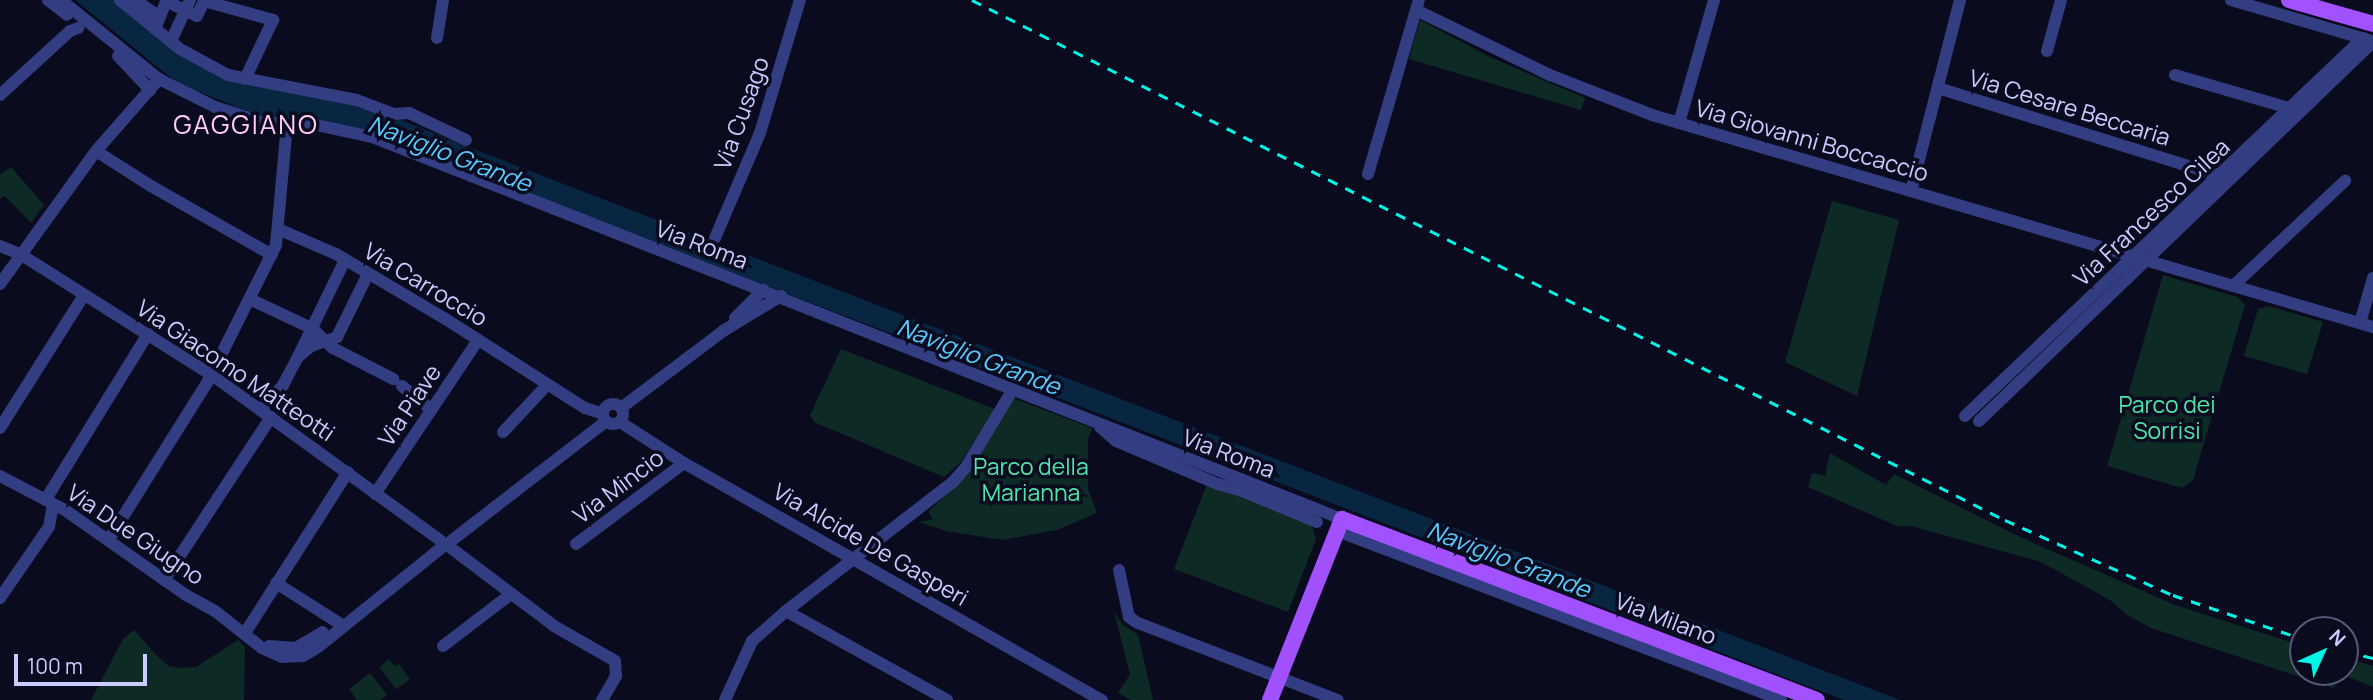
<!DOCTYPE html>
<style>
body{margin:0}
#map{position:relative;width:2373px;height:700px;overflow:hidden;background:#0b0b1f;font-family:Manrope,sans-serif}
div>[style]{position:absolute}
.green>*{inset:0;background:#0e2a24}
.water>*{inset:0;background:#082641}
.minor>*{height:12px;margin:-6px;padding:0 6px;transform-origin:6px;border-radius:6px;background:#333d81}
.minor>.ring{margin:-6px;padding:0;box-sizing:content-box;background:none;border:12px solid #333d81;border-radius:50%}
.major>*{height:16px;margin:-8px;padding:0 8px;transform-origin:8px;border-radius:8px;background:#a251ff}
.rail>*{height:2.5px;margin-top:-1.25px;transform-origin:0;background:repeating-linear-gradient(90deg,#00f5e6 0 10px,transparent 0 19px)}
span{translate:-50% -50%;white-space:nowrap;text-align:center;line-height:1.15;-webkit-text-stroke:7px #0b0b1f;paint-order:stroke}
.street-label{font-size:23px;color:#caccff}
.park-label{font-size:23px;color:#4fe5a8}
.water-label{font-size:24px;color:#58ccff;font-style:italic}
.quarter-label{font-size:26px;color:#ffccf4;letter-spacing:2px}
.north{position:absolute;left:2289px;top:616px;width:70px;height:70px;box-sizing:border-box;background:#0b0b1f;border:2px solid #575879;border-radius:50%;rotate:45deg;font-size:19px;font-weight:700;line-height:28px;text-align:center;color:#caccff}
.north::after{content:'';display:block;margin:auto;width:24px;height:32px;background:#00f5e6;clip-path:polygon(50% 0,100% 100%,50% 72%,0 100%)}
.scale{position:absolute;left:14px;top:654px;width:133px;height:32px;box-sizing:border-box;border:4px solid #caccff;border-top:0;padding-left:9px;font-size:21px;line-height:24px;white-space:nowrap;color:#caccff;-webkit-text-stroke:5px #0b0b1f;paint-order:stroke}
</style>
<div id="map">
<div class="green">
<i style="clip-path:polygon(1420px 20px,1490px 57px,1585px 98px,1581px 110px,1409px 59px)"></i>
<i style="clip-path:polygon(11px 167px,44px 205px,31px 223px,5px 196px,0 199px,0 174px)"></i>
<i style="clip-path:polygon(1832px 201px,1899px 220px,1857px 396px,1785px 362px)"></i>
<i style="clip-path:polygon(2163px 275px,2237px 297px,2245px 305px,2193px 480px,2182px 488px,2107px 466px)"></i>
<i style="clip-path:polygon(2269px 306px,2323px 322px,2307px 374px,2244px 356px,2258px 309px)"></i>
<i style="clip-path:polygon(841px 349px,995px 409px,961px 462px,944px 477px,814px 422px,810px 415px)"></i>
<i style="clip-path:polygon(1013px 398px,1092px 428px,1088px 440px,1088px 489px,1097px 513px,1057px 530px,1002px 540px,946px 531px,919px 522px,933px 519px,928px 512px,969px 473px)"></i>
<i style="clip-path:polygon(1830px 453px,1886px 485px,1894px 474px,2018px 536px,2175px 605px,2303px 646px,2303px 672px,2345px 672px,2345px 658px,2373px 666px,2373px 687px,2341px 674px,2334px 688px,2151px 628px,2127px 615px,2110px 600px,2041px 562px,1911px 526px,1897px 526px,1808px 487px,1812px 473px,1825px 476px)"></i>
<i style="clip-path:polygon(1207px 484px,1311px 524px,1316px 539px,1288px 612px,1174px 569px)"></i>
<i style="clip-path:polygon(1114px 612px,1122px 624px,1138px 635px,1153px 700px,1131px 700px,1118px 693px,1130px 674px)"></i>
<i style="clip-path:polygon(134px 630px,156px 655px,169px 666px,182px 668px,196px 667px,238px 640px,245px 647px,244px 700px,91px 700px,123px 639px)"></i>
<i style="clip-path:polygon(389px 659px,395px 666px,399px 664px,410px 679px,396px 689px,379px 667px)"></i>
<i style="clip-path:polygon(370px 673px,387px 695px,380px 700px,357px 700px,349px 689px)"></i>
</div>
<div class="water">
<i style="clip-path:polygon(75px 0,116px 0,201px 64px,361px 104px,468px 147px,1900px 700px,1844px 700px,486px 178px,318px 120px,255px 114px,187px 87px,170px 77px)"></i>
</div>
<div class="minor">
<i style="left:48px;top:0;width:24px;rotate:38deg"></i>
<i style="left:61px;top:0;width:126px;rotate:38.9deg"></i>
<i style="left:159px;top:79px;width:63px;rotate:26.6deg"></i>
<i style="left:215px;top:107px;width:49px;rotate:17.7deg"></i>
<i style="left:262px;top:122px;width:54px;rotate:3.2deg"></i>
<i style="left:316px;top:125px;width:57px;rotate:12.1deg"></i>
<i style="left:372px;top:137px;width:1043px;rotate:21.5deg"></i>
<i style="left:120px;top:0;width:77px;rotate:39.2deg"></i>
<i style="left:180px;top:49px;width:55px;rotate:28.4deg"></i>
<i style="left:228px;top:75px;width:131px;rotate:11deg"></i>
<i style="left:357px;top:100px;width:40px;rotate:21deg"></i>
<i style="left:394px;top:114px;width:15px;rotate:-4deg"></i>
<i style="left:409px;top:113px;width:63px;rotate:25.3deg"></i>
<i style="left:135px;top:0;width:23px;rotate:34deg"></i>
<i style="left:154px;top:13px;width:7px;rotate:16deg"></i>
<i style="left:2231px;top:0;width:144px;rotate:16.2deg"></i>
<i style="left:166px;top:1px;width:34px;rotate:26deg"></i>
<i style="left:197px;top:16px;width:17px;rotate:-65deg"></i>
<i style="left:204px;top:1px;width:72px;rotate:15.4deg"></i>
<i style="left:273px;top:20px;width:65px;rotate:115.4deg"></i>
<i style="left:1416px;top:10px;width:149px;rotate:25.9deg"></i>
<i style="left:1550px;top:75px;width:110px;rotate:21.4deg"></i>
<i style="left:1652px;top:115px;width:752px;rotate:16.39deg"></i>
<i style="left:155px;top:29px;width:31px;rotate:-68deg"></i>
<i style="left:437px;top:38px;width:38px;rotate:-81deg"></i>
<i style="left:171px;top:41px;width:45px;rotate:-65.1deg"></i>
<i style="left:2047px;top:51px;width:53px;rotate:-74.6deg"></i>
<i style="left:118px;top:56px;width:47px;rotate:46.7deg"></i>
<i style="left:2175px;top:75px;width:122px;rotate:16.2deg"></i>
<i style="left:1938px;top:88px;width:295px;rotate:17.3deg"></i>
<i style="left:2220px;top:176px;width:7px;rotate:45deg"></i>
<i style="left:0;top:95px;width:95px;rotate:-42.4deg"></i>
<i style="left:70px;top:31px;width:9px;rotate:-21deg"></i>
<i style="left:1679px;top:123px;width:128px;rotate:-74.1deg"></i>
<i style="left:96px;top:151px;width:65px;rotate:32.5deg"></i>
<i style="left:151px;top:186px;width:139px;rotate:29.7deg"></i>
<i style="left:1368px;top:174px;width:181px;rotate:-73.7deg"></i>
<i style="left:1911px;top:191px;width:197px;rotate:-75.6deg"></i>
<i style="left:278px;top:229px;width:63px;rotate:23.3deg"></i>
<i style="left:336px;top:254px;width:126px;rotate:30.7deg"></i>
<i style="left:444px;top:318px;width:167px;rotate:32.6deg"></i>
<i style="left:585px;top:408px;width:19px;rotate:18deg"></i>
<i style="left:715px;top:238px;width:114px;rotate:-66.8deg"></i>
<i style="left:760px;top:133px;width:139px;rotate:-73.3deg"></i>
<i style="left:0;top:246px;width:22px;rotate:22deg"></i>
<i style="left:20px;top:254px;width:232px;rotate:32.3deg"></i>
<i style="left:216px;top:378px;width:278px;rotate:35.9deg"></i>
<i style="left:345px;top:260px;width:108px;rotate:115.9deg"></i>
<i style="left:298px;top:357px;width:17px;rotate:-40deg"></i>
<i style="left:311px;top:346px;width:28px;rotate:-19deg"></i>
<i style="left:337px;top:337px;width:70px;rotate:-63.8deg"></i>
<i style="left:0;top:284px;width:164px;rotate:-54.2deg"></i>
<i style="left:96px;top:151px;width:96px;rotate:-48.8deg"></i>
<i style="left:2233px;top:286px;width:154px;rotate:-43.2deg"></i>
<i style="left:256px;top:302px;width:63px;rotate:25.3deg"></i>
<i style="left:313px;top:329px;width:28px;rotate:44deg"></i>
<i style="left:333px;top:348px;width:68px;rotate:27.3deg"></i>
<i style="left:735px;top:318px;width:40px;rotate:-45deg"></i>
<i style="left:2360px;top:323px;width:47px;rotate:-73.9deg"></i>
<i style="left:402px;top:386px;width:36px;rotate:39deg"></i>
<i class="ring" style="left:603px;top:404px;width:8px;height:8px"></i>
<i style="left:621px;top:408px;width:128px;rotate:-37deg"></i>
<i style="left:723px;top:331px;width:68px;rotate:-31.1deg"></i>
<i style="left:261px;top:409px;width:33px;rotate:-47deg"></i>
<i style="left:283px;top:385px;width:32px;rotate:-62deg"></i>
<i style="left:1965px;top:416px;width:549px;rotate:-43.52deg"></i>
<i style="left:1979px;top:421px;width:547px;rotate:-43.89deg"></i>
<i style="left:620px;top:422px;width:76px;rotate:32.6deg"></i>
<i style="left:684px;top:463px;width:481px;rotate:29.6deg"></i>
<i style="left:1100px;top:427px;width:21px;rotate:41deg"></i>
<i style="left:1116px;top:441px;width:111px;rotate:22.9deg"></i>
<i style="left:1218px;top:484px;width:25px;rotate:16deg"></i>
<i style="left:1242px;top:491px;width:14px;rotate:-21deg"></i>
<i style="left:0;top:428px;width:157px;rotate:-57.7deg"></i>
<i style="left:503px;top:432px;width:64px;rotate:-46.9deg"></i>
<i style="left:0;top:476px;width:73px;rotate:27.6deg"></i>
<i style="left:65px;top:510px;width:148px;rotate:35.1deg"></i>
<i style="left:186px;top:595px;width:33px;rotate:29deg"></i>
<i style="left:215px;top:611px;width:60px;rotate:38.2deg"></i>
<i style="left:262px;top:648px;width:22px;rotate:24deg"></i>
<i style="left:282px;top:657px;width:21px;rotate:-3deg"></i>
<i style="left:303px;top:656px;width:17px;rotate:-31deg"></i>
<i style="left:318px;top:647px;width:158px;rotate:-38.8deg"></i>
<i style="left:1242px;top:491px;width:81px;rotate:22.5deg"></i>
<i style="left:375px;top:494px;width:185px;rotate:-56.2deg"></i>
<i style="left:46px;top:499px;width:194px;rotate:-58.3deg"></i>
<i style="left:1337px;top:531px;width:475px;rotate:20.8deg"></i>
<i style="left:109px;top:539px;width:184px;rotate:-57.9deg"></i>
<i style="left:207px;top:383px;width:154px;rotate:-63.4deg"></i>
<i style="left:276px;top:245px;width:122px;rotate:-84.8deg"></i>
<i style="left:451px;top:541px;width:196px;rotate:-37.7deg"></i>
<i style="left:576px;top:544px;width:135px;rotate:-36.9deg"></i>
<i style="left:451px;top:548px;width:129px;rotate:37.1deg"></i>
<i style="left:554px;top:626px;width:70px;rotate:29.8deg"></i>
<i style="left:615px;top:661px;width:15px;rotate:86deg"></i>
<i style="left:616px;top:676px;width:28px;rotate:120deg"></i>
<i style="left:1119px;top:570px;width:48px;rotate:78deg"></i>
<i style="left:1129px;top:617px;width:11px;rotate:34deg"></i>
<i style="left:1138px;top:623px;width:214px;rotate:21.1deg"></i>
<i style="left:164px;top:580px;width:195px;rotate:-56.7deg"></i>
<i style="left:276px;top:583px;width:78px;rotate:32.5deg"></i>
<i style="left:0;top:598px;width:86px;rotate:-55.4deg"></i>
<i style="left:49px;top:527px;width:23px;rotate:-80deg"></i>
<i style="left:786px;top:611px;width:184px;rotate:28.9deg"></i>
<i style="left:245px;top:633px;width:191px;rotate:-57.4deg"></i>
<i style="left:269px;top:646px;width:27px;rotate:4deg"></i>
<i style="left:296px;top:648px;width:31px;rotate:-31deg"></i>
<i style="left:443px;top:646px;width:86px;rotate:-37.4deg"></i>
<i style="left:725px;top:700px;width:65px;rotate:-65.4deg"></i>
<i style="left:752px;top:641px;width:45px;rotate:-41.4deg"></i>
<i style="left:786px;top:611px;width:211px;rotate:-37.7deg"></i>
<i style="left:953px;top:482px;width:20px;rotate:-49deg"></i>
<i style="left:966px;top:467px;width:91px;rotate:-58.9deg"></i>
</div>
<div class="major">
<i style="left:2289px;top:0;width:87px;rotate:15.9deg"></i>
<i style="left:1270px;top:700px;width:195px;rotate:-68.3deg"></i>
<i style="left:1342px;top:519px;width:508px;rotate:20.86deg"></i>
</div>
<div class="rail">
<i style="left:972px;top:0;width:1156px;rotate:26.72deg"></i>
<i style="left:2005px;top:520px;width:184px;rotate:24.1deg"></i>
<i style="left:2173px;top:595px;width:137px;rotate:18.7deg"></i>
<i style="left:2345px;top:651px;width:29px;rotate:14deg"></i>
</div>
<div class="street-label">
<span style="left:2070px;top:107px;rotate:17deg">Via Cesare Beccaria</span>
<span style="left:741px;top:113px;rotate:-70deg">Via Cusago</span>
<span style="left:1812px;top:140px;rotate:16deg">Via Giovanni Boccaccio</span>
<span style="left:2151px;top:212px;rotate:-43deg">Via Francesco Cilea</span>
<span style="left:702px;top:244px;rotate:21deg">Via Roma</span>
<span style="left:426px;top:284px;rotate:31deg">Via Carroccio</span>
<span style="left:236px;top:370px;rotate:34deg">Via Giacomo Matteotti</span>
<span style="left:409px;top:405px;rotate:-56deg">Via Piave</span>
<span style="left:1229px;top:453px;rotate:21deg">Via Roma</span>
<span style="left:618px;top:486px;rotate:-37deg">Via Mincio</span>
<span style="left:136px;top:534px;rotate:34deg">Via Due Giugno</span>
<span style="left:871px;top:544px;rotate:30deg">Via Alcide De Gasperi</span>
<span style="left:1666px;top:618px;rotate:21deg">Via Milano</span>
</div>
<div class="park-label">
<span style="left:2167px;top:417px">Parco dei<br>Sorrisi</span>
<span style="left:1031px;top:479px">Parco della<br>Marianna</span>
</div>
<div class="water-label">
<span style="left:450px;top:153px;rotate:21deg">Naviglio Grande</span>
<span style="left:979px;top:356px;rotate:21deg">Naviglio Grande</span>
<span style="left:1509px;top:559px;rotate:21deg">Naviglio Grande</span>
</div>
<div class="quarter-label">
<span style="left:246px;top:125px">GAGGIANO</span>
</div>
<div class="north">N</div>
<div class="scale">100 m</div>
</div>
